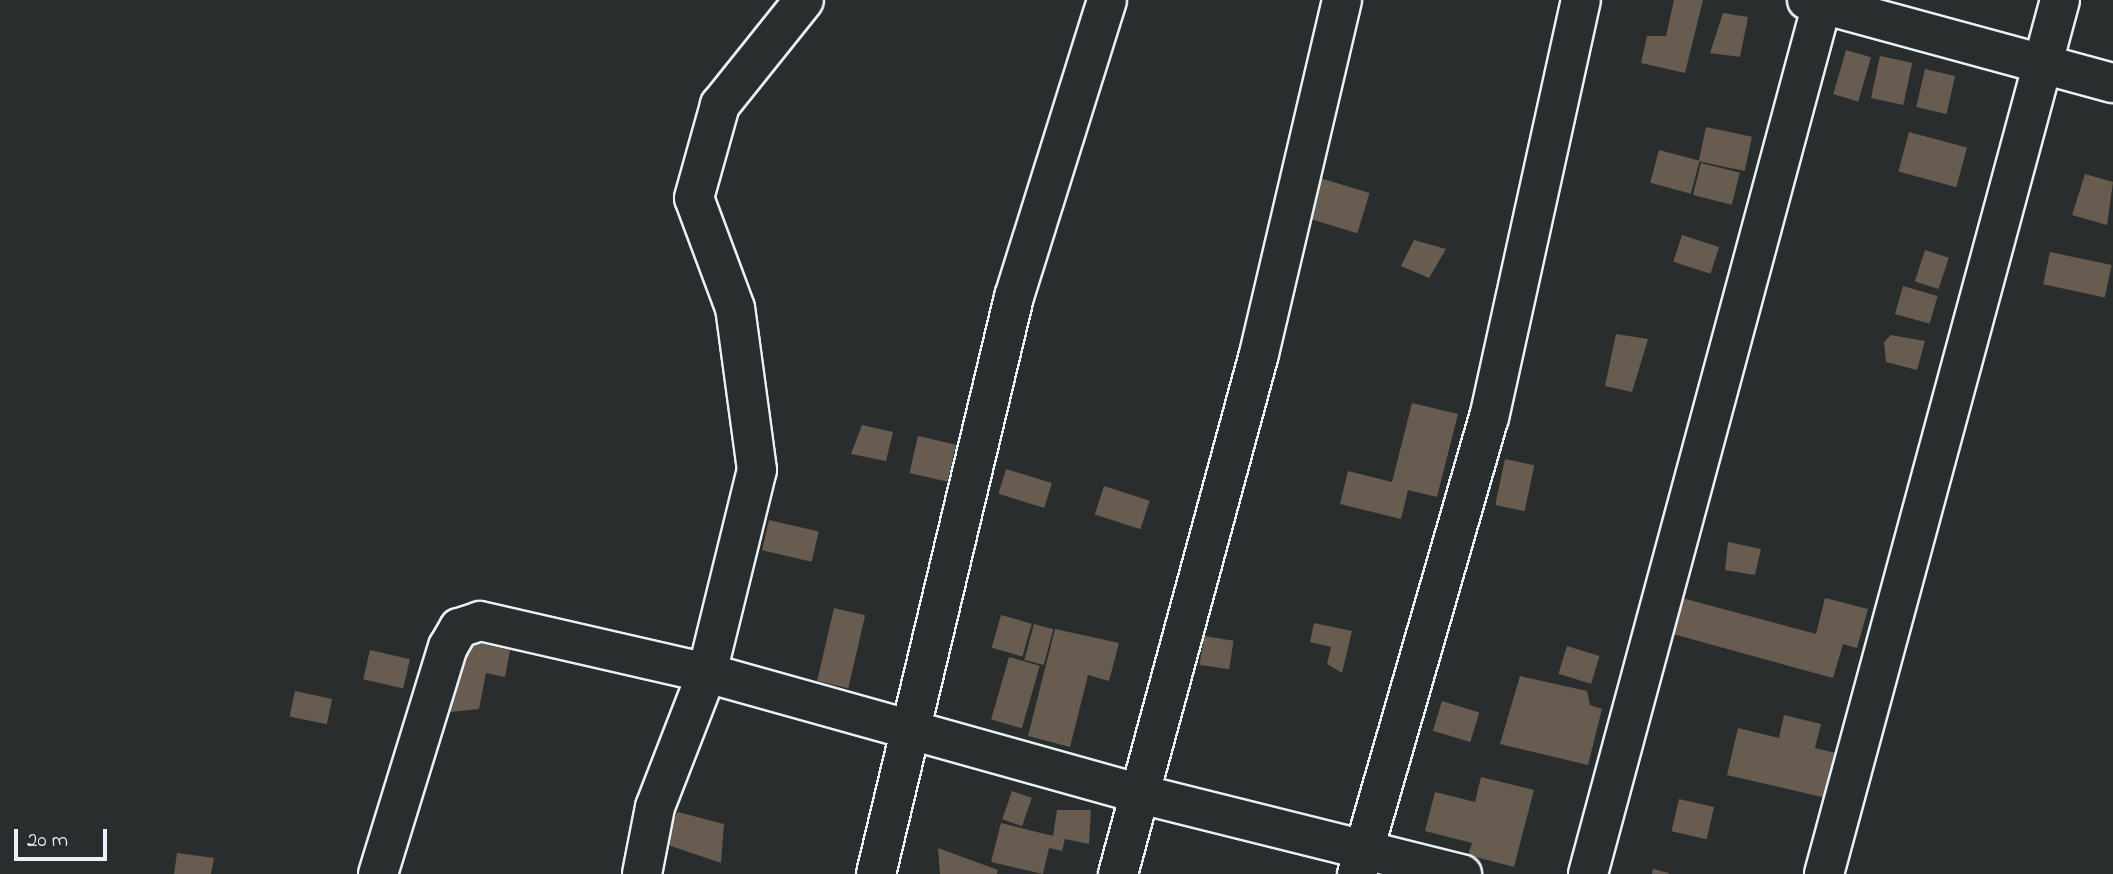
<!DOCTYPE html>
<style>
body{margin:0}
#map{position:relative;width:2113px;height:874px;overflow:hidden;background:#2a2d2e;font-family:"Indie Flower",sans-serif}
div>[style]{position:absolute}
.building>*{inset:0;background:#685b4f;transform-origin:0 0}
.roads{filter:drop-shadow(2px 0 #e8f1f8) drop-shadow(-2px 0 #e8f1f8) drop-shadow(0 2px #e8f1f8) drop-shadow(0 -2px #e8f1f8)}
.minor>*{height:38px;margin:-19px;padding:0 19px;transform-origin:19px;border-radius:19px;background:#2a2d2e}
span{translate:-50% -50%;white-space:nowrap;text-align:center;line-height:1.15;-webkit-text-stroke:7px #2a2d2e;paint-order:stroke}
.scale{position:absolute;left:14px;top:829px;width:93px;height:32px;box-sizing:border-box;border:4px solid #e8f1f8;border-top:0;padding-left:9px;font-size:21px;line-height:24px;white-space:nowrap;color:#e8f1f8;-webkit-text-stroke:5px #2a2d2e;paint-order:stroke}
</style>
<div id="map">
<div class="building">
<i style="clip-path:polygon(1674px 0,1703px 0,1685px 73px,1641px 63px,1647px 36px,1666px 36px)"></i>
<i style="clip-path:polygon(1723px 13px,1748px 17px,1740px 57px,1710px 53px)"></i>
<i style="left:1846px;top:50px;width:26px;height:46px;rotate:16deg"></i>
<i style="left:1880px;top:56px;width:33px;height:43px;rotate:12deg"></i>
<i style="left:1925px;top:69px;width:31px;height:39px;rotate:13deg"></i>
<i style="left:1706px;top:127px;width:47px;height:35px;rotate:12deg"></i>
<i style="left:1909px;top:132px;width:60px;height:41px;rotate:15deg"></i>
<i style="left:1659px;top:150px;width:42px;height:34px;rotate:15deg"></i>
<i style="left:1701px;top:163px;width:40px;height:33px;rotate:14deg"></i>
<i style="clip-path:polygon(2085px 174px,2113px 182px,2107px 225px,2072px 215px)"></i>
<i style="left:1317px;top:177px;width:55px;height:42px;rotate:17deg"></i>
<i style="left:1682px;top:235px;width:39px;height:28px;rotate:18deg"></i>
<i style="clip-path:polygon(1414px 240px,1446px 249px,1429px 278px,1401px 266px)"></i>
<i style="left:1925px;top:250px;width:25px;height:33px;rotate:18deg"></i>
<i style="left:2050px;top:252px;width:63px;height:33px;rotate:12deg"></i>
<i style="left:1903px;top:286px;width:36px;height:29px;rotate:16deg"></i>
<i style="clip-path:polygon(1616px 334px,1648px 339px,1632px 392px,1605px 386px)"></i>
<i style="clip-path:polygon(1891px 335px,1925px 341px,1917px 370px,1886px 362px,1884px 342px)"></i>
<i style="clip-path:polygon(1412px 403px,1458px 414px,1437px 497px,1408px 490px,1401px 519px,1340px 504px,1348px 471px,1392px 482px)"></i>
<i style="clip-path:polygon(862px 425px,893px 432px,886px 461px,851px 454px)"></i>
<i style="left:918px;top:436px;width:39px;height:38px;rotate:13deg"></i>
<i style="left:1505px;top:459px;width:30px;height:47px;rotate:12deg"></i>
<i style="left:1006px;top:469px;width:48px;height:26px;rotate:17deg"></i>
<i style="left:1104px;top:486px;width:48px;height:30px;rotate:18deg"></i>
<i style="left:769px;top:520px;width:51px;height:31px;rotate:13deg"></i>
<i style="clip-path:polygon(1728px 542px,1761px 549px,1755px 575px,1725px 570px)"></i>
<i style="clip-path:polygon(1682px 598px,1816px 634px,1825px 598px,1868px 609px,1857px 648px,1843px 644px,1833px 678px,1673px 634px)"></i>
<i style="left:834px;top:608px;width:32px;height:75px;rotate:13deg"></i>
<i style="left:1001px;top:615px;width:32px;height:34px;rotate:16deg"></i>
<i style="clip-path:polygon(1314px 623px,1352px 631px,1342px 673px,1327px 664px,1331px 647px,1310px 642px)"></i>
<i style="left:1034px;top:624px;width:20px;height:37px;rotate:15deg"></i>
<i style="clip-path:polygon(1055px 629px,1119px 643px,1109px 681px,1088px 675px,1070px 747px,1028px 736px)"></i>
<i style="left:1204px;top:636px;width:30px;height:29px;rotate:9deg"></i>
<i style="clip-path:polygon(465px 640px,510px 650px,505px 677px,486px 673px,479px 709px,450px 712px)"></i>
<i style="left:1567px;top:646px;width:34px;height:29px;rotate:17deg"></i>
<i style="left:370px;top:650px;width:41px;height:30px;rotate:13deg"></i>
<i style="left:1009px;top:657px;width:32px;height:65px;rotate:16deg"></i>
<i style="clip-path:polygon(1520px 676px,1587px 691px,1590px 705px,1602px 709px,1588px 765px,1500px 744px)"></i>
<i style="left:295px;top:691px;width:38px;height:26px;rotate:12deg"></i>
<i style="left:1442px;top:701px;width:39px;height:31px;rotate:17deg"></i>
<i style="clip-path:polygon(1784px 715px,1821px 724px,1815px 748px,1836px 753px,1826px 798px,1727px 775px,1738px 728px,1779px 738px)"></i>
<i style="clip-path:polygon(1481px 777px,1534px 790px,1514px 867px,1468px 855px,1472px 843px,1425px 831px,1435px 792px,1475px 802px)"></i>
<i style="left:1012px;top:791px;width:21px;height:30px;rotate:19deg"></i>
<i style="left:1679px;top:799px;width:36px;height:33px;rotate:13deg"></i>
<i style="clip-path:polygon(1057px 810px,1091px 810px,1089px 844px,1065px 839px,1062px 851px,1049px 848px,1043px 874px,991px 862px,1001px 823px,1053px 836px)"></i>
<i style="clip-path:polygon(678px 812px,724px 824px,721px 863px,659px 842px)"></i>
<i style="clip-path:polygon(938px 848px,998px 870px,997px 874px,940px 874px)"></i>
<i style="clip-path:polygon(177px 853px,214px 858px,211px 874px,174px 874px)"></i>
<i style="clip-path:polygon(1653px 869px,1669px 873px,1669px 874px,1652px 874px)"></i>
</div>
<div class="roads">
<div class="minor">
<i style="left:1807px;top:0;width:317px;rotate:15.2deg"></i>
<i style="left:378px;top:874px;width:238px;rotate:-72.9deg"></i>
<i style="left:448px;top:647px;width:22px;rotate:-60deg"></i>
<i style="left:459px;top:628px;width:22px;rotate:-18deg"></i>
<i style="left:480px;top:621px;width:233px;rotate:12.9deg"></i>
<i style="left:707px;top:673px;width:450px;rotate:15.6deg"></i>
<i style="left:1140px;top:794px;width:332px;rotate:14deg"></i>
<i style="left:642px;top:874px;width:68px;rotate:-79deg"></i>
<i style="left:655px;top:807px;width:144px;rotate:-68.8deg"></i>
<i style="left:707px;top:673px;width:209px;rotate:-76.2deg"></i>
<i style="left:757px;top:470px;width:163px;rotate:-97.7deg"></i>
<i style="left:735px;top:308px;width:117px;rotate:-110.4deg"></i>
<i style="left:694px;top:198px;width:97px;rotate:-74.4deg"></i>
<i style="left:720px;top:105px;width:134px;rotate:-51.3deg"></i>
<i style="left:876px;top:874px;width:593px;rotate:-76.55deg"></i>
<i style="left:1014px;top:297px;width:311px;rotate:-72.6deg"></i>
<i style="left:1118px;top:874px;width:539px;rotate:-74.83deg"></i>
<i style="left:1259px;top:354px;width:364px;rotate:-76.8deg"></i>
<i style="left:1357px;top:874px;width:475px;rotate:-73.9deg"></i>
<i style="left:1489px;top:418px;width:428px;rotate:-77.6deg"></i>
<i style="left:1588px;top:874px;width:905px;rotate:-74.95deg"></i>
<i style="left:1824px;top:874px;width:905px;rotate:-74.89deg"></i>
</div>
</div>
<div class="scale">20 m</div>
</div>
